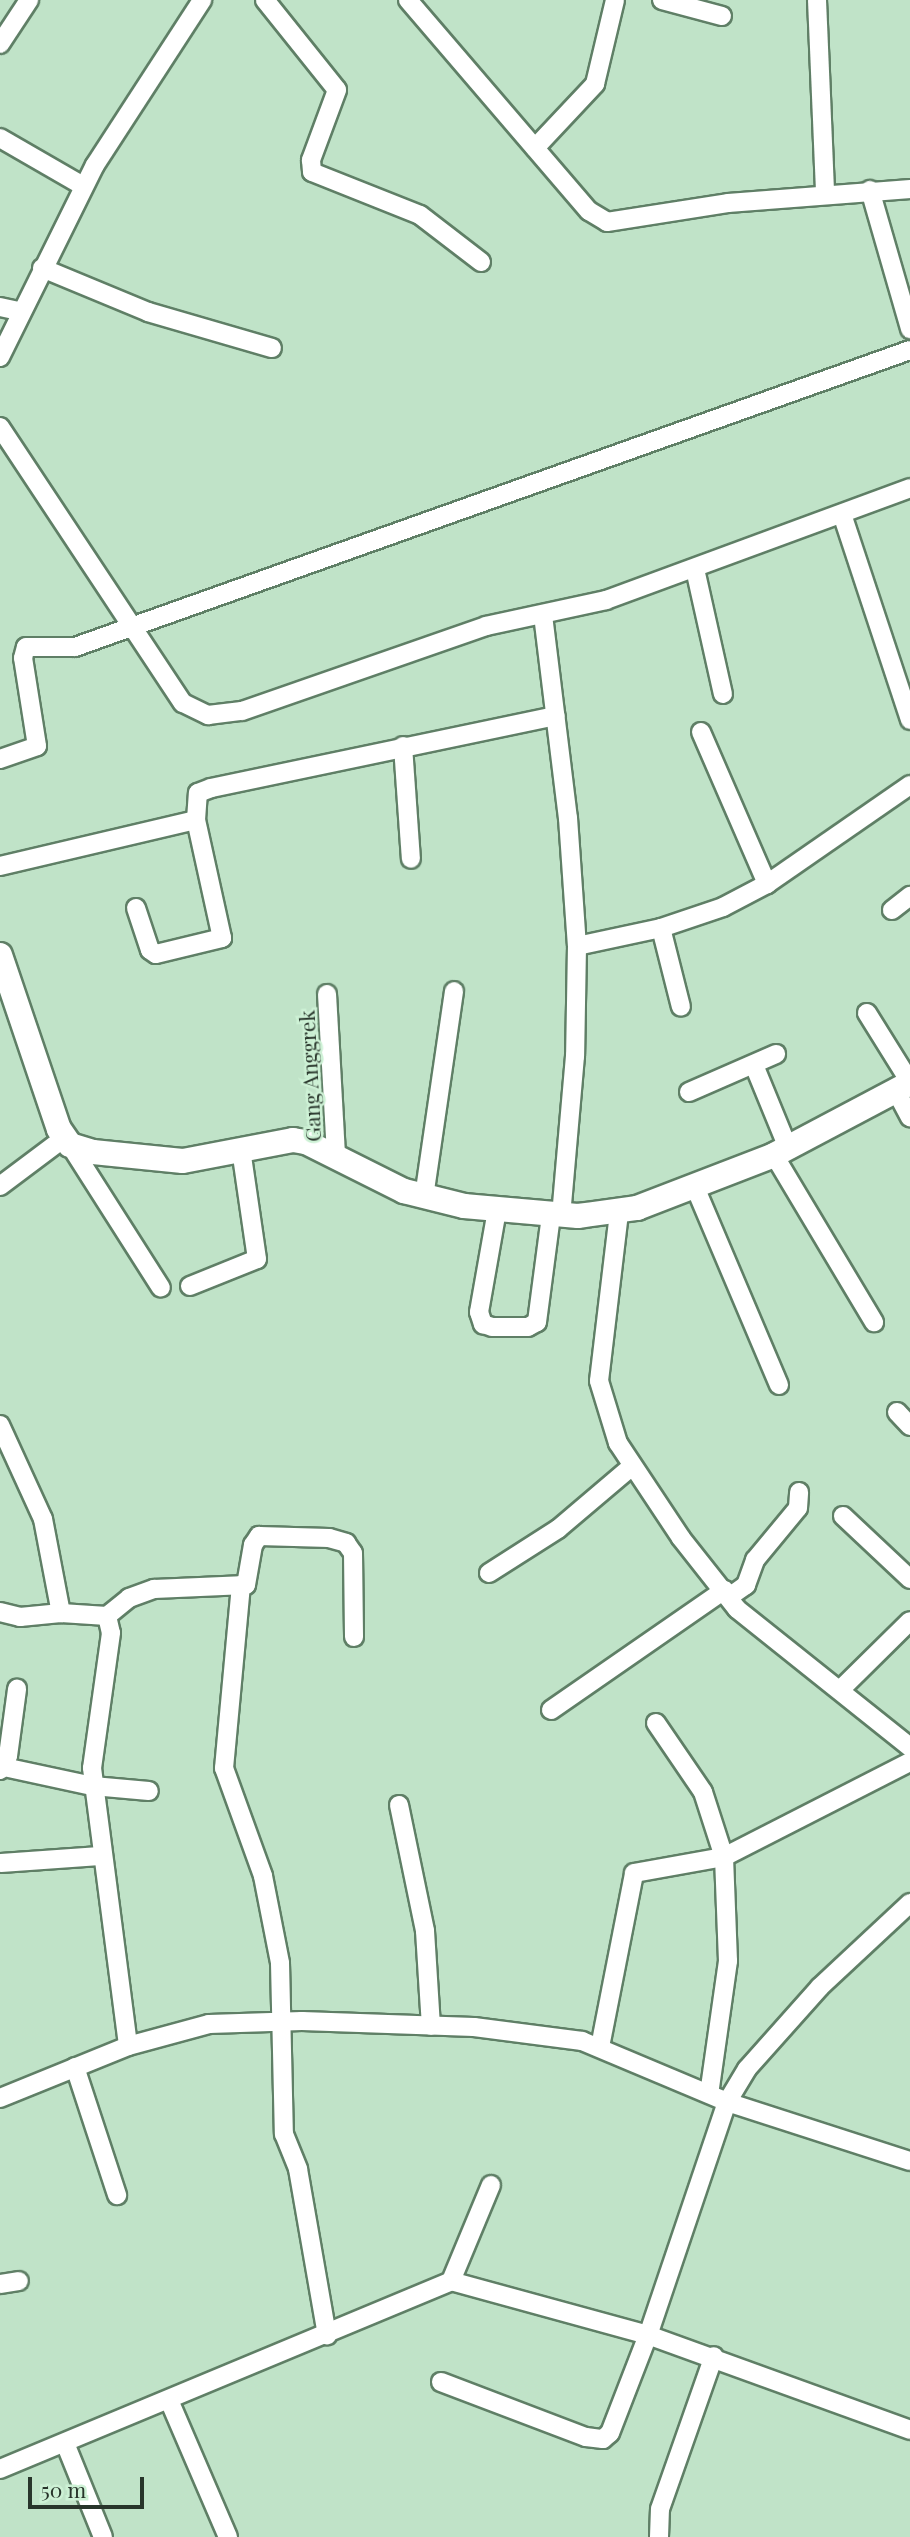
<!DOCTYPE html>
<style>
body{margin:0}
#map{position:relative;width:910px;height:2537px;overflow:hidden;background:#c0e3c8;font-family:"Playfair Display",serif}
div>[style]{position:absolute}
.roads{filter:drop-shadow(2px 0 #5f7f66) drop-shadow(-2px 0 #5f7f66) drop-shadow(0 2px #5f7f66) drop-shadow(0 -2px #5f7f66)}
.street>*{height:18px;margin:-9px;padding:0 9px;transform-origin:9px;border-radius:9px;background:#fff}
.secondary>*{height:24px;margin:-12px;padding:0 12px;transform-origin:12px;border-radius:12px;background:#fff}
span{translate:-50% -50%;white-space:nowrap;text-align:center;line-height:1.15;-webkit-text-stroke:5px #cdf1d5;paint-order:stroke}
.street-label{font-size:21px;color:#28352b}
.scale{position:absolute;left:28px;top:2477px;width:116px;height:32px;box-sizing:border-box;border:4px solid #28352b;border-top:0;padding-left:9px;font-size:21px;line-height:24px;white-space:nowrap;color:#28352b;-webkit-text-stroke:5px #cdf1d5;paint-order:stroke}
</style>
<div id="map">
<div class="roads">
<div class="street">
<i style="left:265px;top:0;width:115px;rotate:51.3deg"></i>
<i style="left:337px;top:90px;width:75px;rotate:110.4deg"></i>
<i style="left:311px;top:160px;width:12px;rotate:85deg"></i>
<i style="left:312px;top:172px;width:116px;rotate:21.7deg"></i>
<i style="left:420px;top:215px;width:77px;rotate:37.6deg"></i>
<i style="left:408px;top:0;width:278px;rotate:49.4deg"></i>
<i style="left:589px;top:211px;width:21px;rotate:31deg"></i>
<i style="left:607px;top:222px;width:122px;rotate:-8.9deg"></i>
<i style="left:728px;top:203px;width:183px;rotate:-4.4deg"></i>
<i style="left:662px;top:0;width:62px;rotate:14.9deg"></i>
<i style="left:817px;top:0;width:194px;rotate:87.6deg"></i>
<i style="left:0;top:44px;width:53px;rotate:-56.6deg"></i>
<i style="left:0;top:138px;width:96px;rotate:30deg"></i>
<i style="left:535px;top:148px;width:88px;rotate:-46.8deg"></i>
<i style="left:595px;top:84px;width:86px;rotate:-76.6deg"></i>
<i style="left:870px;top:190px;width:145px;rotate:73.9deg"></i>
<i style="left:42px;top:268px;width:115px;rotate:22.5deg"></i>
<i style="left:148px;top:312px;width:129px;rotate:16.2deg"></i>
<i style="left:0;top:307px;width:19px;rotate:12deg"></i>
<i style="left:0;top:357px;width:214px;rotate:-63.7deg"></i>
<i style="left:95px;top:165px;width:197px;rotate:-57deg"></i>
<i style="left:0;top:427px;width:331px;rotate:56.5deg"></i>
<i style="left:183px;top:703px;width:28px;rotate:26deg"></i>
<i style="left:208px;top:715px;width:34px;rotate:-7deg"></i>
<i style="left:242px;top:711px;width:258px;rotate:-19.2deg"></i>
<i style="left:486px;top:626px;width:123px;rotate:-12.2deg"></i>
<i style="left:606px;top:600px;width:324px;rotate:-20.2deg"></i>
<i style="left:842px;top:514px;width:217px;rotate:71.7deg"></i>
<i style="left:695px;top:569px;width:128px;rotate:77.4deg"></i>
<i style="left:543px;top:615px;width:205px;rotate:83deg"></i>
<i style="left:568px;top:818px;width:128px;rotate:86deg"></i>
<i style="left:577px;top:946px;width:110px;rotate:91deg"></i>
<i style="left:575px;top:1056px;width:161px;rotate:95deg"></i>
<i style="left:701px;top:732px;width:166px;rotate:66.5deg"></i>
<i style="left:403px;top:746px;width:113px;rotate:86deg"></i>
<i style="left:0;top:759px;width:39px;rotate:-19deg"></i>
<i style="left:37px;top:746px;width:89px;rotate:-99deg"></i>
<i style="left:23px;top:658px;width:11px;rotate:-75deg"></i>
<i style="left:26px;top:647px;width:49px"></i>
<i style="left:75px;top:647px;width:886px;rotate:-19.58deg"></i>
<i style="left:0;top:866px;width:201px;rotate:-13.2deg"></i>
<i style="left:196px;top:820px;width:27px;rotate:-86deg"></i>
<i style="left:198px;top:793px;width:14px;rotate:-21deg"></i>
<i style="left:211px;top:788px;width:352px;rotate:-11.8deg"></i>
<i style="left:136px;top:908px;width:44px;rotate:71.6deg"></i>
<i style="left:150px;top:950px;width:7px;rotate:34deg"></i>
<i style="left:156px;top:954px;width:68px;rotate:-13.6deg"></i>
<i style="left:222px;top:938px;width:121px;rotate:-102.4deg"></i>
<i style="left:892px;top:910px;width:23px;rotate:-38deg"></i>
<i style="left:661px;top:928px;width:81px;rotate:75.8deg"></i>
<i style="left:577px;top:946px;width:86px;rotate:-12.1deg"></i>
<i style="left:661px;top:928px;width:65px;rotate:-18.7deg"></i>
<i style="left:723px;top:907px;width:50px;rotate:-27.6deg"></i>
<i style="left:767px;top:884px;width:174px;rotate:-34.7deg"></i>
<i style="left:327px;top:994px;width:162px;rotate:86.8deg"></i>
<i style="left:867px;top:1013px;width:81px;rotate:58.1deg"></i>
<i style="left:754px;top:1065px;width:90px;rotate:67.7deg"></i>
<i style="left:896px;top:1091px;width:30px;rotate:62deg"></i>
<i style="left:689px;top:1092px;width:95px;rotate:-23.6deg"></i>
<i style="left:70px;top:1145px;width:169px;rotate:57.5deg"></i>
<i style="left:774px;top:1155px;width:195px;rotate:59.1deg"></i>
<i style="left:0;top:1186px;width:80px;rotate:-36.9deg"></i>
<i style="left:695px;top:1187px;width:215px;rotate:67deg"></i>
<i style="left:424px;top:1197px;width:208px;rotate:-81.7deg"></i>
<i style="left:497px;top:1210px;width:104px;rotate:100deg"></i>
<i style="left:479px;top:1312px;width:13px;rotate:72deg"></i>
<i style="left:483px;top:1324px;width:9px;rotate:18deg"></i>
<i style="left:492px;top:1327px;width:36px"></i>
<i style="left:528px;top:1327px;width:10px;rotate:-29deg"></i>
<i style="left:537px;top:1322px;width:108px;rotate:-82.5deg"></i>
<i style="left:619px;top:1213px;width:169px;rotate:96.8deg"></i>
<i style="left:599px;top:1381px;width:65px;rotate:73deg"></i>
<i style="left:618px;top:1443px;width:114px;rotate:56.4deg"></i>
<i style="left:681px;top:1538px;width:90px;rotate:51.7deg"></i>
<i style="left:737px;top:1609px;width:221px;rotate:38.6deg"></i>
<i style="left:190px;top:1286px;width:72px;rotate:-21.9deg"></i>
<i style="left:257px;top:1259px;width:111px;rotate:-98.3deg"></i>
<i style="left:897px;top:1412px;width:19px;rotate:47deg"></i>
<i style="left:0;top:1425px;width:103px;rotate:65.4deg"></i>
<i style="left:43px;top:1519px;width:96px;rotate:79.2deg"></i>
<i style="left:61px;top:1613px;width:46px;rotate:3.7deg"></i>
<i style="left:107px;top:1616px;width:28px;rotate:-39deg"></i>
<i style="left:129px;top:1598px;width:27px;rotate:-20deg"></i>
<i style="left:154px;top:1589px;width:92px;rotate:-2.5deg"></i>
<i style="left:246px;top:1585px;width:41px;rotate:-80.1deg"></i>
<i style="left:253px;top:1545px;width:11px;rotate:-56deg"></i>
<i style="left:259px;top:1536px;width:70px;rotate:1.6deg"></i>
<i style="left:329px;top:1538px;width:18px;rotate:16deg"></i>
<i style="left:346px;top:1543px;width:12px;rotate:55deg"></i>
<i style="left:353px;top:1553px;width:84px;rotate:89.3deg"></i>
<i style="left:843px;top:1516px;width:92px;rotate:43.2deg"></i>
<i style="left:489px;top:1573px;width:82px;rotate:-32.5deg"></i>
<i style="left:558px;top:1529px;width:96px;rotate:-40.3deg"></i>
<i style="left:241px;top:1585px;width:184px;rotate:95.3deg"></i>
<i style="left:224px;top:1768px;width:115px;rotate:70.1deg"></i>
<i style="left:263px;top:1876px;width:89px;rotate:78.9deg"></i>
<i style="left:280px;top:1963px;width:171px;rotate:88.7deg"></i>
<i style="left:284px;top:2134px;width:38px;rotate:68deg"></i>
<i style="left:298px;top:2169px;width:169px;rotate:80.1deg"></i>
<i style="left:729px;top:1597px;width:21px;rotate:-35deg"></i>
<i style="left:746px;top:1585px;width:27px;rotate:-70deg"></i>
<i style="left:755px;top:1560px;width:67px;rotate:-50.4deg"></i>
<i style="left:798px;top:1508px;width:16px;rotate:-86deg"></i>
<i style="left:0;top:1612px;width:21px;rotate:14deg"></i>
<i style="left:20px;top:1617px;width:41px;rotate:-5.6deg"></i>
<i style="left:107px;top:1616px;width:17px;rotate:77deg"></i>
<i style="left:111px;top:1633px;width:136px;rotate:98deg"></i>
<i style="left:92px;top:1768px;width:280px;rotate:82.6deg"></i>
<i style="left:840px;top:1690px;width:98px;rotate:-44.6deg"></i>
<i style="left:551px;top:1710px;width:211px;rotate:-34.7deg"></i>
<i style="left:656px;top:1723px;width:83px;rotate:55.7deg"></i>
<i style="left:703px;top:1792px;width:68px;rotate:72.1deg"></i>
<i style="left:724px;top:1857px;width:104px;rotate:87.8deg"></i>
<i style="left:728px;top:1961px;width:134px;rotate:98.1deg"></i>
<i style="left:4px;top:1767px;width:91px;rotate:12.1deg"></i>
<i style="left:93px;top:1786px;width:56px;rotate:5.1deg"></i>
<i style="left:0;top:1770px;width:16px;rotate:-60deg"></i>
<i style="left:8px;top:1756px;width:68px;rotate:-82.3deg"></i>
<i style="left:399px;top:1805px;width:129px;rotate:78.3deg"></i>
<i style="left:425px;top:1931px;width:95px;rotate:86.4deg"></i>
<i style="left:1px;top:1863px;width:99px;rotate:-4deg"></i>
<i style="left:910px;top:1903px;width:123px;rotate:137deg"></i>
<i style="left:820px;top:1987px;width:110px;rotate:131.7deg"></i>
<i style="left:747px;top:2069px;width:39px;rotate:121deg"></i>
<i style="left:727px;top:2102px;width:246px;rotate:108.7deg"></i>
<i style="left:648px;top:2335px;width:279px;rotate:19.9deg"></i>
<i style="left:600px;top:2047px;width:177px;rotate:-78.9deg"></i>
<i style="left:634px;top:1873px;width:91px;rotate:-10.1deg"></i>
<i style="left:724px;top:1857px;width:209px;rotate:-27.1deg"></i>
<i style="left:75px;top:2067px;width:135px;rotate:71.8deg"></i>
<i style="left:0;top:2098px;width:138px;rotate:-22.1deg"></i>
<i style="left:128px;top:2046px;width:84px;rotate:-15.2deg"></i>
<i style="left:209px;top:2024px;width:93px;rotate:-1.8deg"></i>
<i style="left:302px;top:2021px;width:172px;rotate:2deg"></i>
<i style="left:474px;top:2027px;width:109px;rotate:7.4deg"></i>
<i style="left:582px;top:2041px;width:157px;rotate:22.8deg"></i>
<i style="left:727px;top:2102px;width:192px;rotate:17.9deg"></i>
<i style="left:0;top:2284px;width:19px;rotate:-9deg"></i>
<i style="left:441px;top:2382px;width:155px;rotate:20.8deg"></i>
<i style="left:586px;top:2437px;width:17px;rotate:7deg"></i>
<i style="left:603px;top:2439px;width:9px;rotate:-41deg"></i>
<i style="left:610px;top:2433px;width:105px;rotate:-68.8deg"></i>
<i style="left:648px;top:2335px;width:204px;rotate:-164.7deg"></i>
<i style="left:169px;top:2400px;width:149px;rotate:66.7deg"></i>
<i style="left:65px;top:2443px;width:101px;rotate:68deg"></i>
<i style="left:0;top:2469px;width:489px;rotate:-22.6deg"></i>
<i style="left:451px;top:2281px;width:104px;rotate:-67.4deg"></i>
<i style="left:659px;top:2537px;width:28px;rotate:-88deg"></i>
<i style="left:660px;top:2509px;width:162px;rotate:-70.6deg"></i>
</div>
<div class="secondary">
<i style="left:0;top:955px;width:184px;rotate:71.3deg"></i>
<i style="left:59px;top:1129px;width:19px;rotate:55deg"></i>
<i style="left:70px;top:1145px;width:24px;rotate:17deg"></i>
<i style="left:93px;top:1152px;width:90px;rotate:5.7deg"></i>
<i style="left:183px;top:1161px;width:112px;rotate:-10.8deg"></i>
<i style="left:293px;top:1140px;width:13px;rotate:9deg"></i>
<i style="left:306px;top:1142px;width:110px;rotate:26.6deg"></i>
<i style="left:404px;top:1191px;width:62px;rotate:14deg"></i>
<i style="left:464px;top:1206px;width:114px;rotate:5deg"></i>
<i style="left:578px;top:1216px;width:60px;rotate:-7.7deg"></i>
<i style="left:637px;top:1208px;width:147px;rotate:-21.1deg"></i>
<i style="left:774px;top:1155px;width:154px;rotate:-27.9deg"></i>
</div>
</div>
<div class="street-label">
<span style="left:309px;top:1076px;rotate:-93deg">Gang Anggrek</span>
</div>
<div class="scale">50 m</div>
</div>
